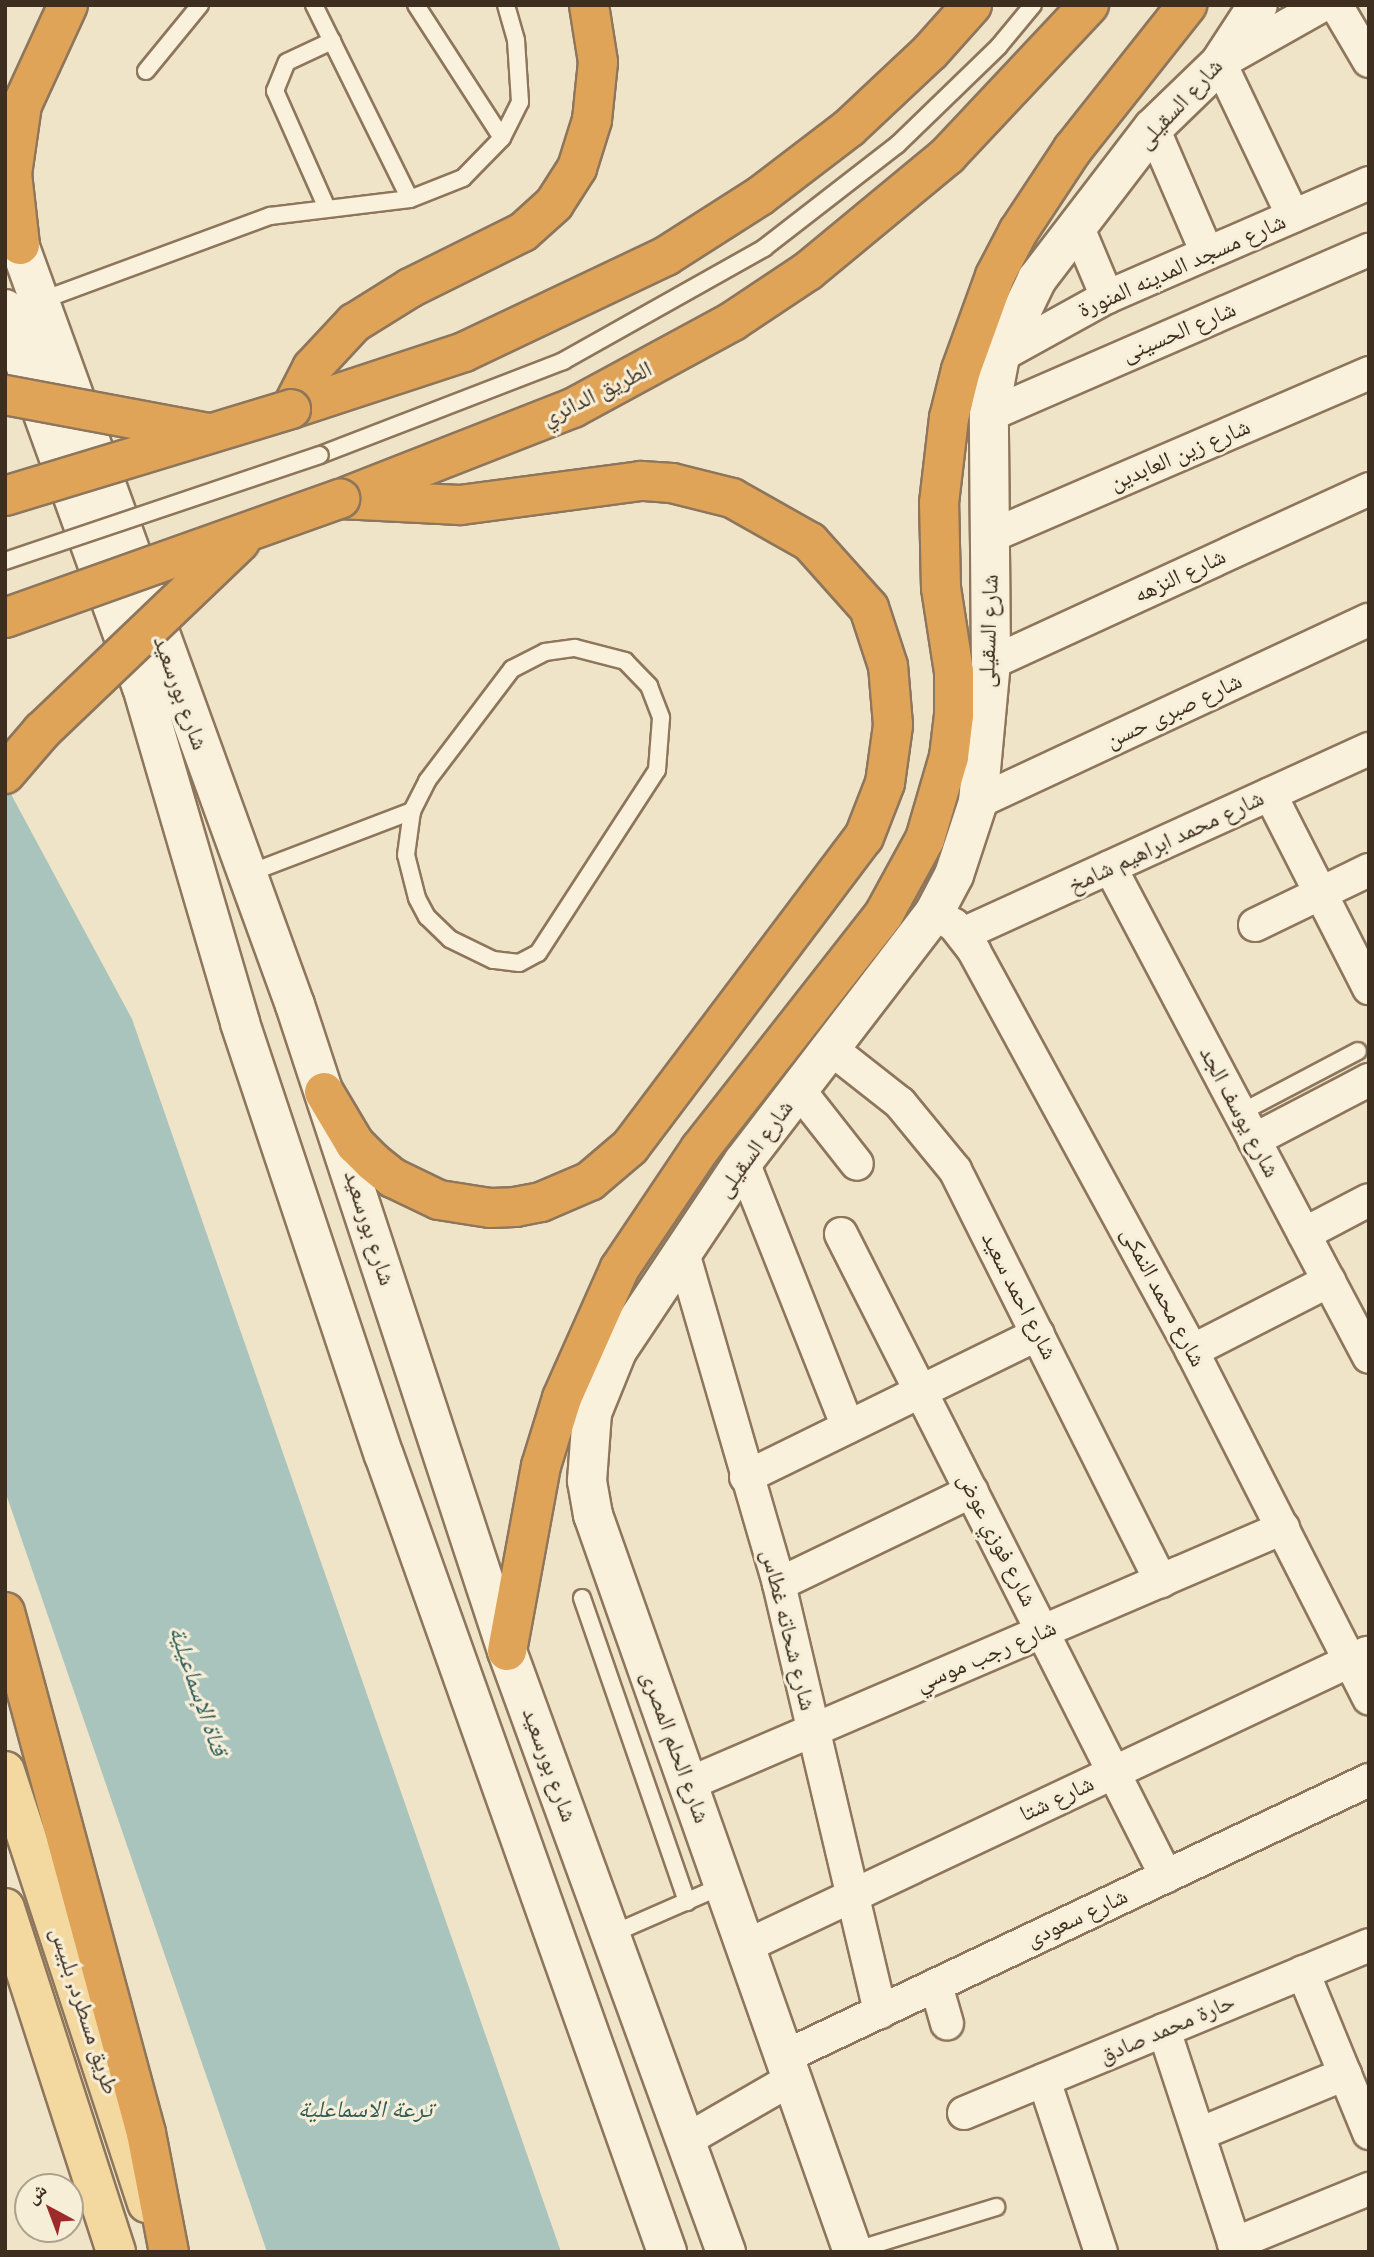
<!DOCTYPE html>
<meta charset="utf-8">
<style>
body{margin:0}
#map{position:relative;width:1374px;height:2257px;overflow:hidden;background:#f0e4c8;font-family:"Roboto Serif","Noto Naskh Arabic",serif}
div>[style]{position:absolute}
.water>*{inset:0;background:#a9c4bc}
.roads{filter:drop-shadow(2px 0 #8d765c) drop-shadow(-2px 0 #8d765c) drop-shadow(0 2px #8d765c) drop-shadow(0 -2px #8d765c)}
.lane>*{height:16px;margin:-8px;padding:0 8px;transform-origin:8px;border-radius:8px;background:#faf1dc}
.street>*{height:32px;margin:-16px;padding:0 16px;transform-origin:16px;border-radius:16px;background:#faf1dc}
.secondary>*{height:38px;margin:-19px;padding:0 19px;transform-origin:19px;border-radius:19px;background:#faf1dc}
.primary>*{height:38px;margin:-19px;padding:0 19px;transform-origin:19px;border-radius:19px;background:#f3d9a0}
.highway>*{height:38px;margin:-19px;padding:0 19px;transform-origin:19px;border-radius:19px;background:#e0a458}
.bridges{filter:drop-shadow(2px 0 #8d765c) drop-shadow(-2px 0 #8d765c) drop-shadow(0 2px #8d765c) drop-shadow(0 -2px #8d765c)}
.lane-bridge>*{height:16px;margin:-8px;padding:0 8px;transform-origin:8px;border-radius:8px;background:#faf1dc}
.highway-bridge>*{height:38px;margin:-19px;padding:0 19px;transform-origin:19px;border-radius:19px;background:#e0a458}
span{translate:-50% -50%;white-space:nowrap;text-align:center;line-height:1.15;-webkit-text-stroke:6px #f7eed8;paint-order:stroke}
.street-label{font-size:23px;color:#3d2e20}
.water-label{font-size:24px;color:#2f5d5a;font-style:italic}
.frame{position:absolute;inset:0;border:7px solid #3d2e20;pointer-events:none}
.north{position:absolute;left:14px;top:2173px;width:70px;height:70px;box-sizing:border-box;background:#f7eed8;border:2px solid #ada18e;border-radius:50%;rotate:319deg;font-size:19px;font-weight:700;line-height:28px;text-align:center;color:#3d2e20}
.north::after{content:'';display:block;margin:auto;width:24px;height:32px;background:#9e2a2b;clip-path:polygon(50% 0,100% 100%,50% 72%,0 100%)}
</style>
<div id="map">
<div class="water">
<i style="clip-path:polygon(5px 783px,132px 1019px,561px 2252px,267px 2252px,5px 1491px)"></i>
</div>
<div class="roads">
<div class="lane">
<i style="left:314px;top:5px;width:216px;rotate:63.7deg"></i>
<i style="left:416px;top:5px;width:158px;rotate:57.1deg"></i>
<i style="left:146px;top:71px;width:85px;rotate:-50.7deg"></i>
<i style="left:326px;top:206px;width:126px;rotate:-113.9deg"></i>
<i style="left:275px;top:91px;width:31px;rotate:-68deg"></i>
<i style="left:287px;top:62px;width:50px;rotate:-25deg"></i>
<i style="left:40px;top:301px;width:245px;rotate:-20.3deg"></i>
<i style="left:270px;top:216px;width:141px;rotate:-6.9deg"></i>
<i style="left:410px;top:199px;width:57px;rotate:-21.6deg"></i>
<i style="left:463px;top:178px;width:56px;rotate:-45.7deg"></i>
<i style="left:502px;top:138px;width:40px;rotate:-63.4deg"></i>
<i style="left:520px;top:102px;width:62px;rotate:-93.7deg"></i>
<i style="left:516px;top:40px;width:36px;rotate:-106deg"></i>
<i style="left:320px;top:455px;width:261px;rotate:-21.1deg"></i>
<i style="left:563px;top:361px;width:231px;rotate:-29.3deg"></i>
<i style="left:764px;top:248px;width:168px;rotate:-37.8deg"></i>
<i style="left:897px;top:145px;width:142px;rotate:-44.1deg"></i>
<i style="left:999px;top:46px;width:53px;rotate:-50.3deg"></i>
<i style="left:575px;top:648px;width:52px;rotate:14.6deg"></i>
<i style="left:625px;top:661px;width:35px;rotate:46deg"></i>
<i style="left:649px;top:686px;width:34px;rotate:69deg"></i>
<i style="left:661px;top:718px;width:52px;rotate:94.4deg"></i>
<i style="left:657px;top:770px;width:218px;rotate:123deg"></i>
<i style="left:538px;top:953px;width:21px;rotate:152deg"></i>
<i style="left:519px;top:963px;width:26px;rotate:-173deg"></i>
<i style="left:493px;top:960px;width:48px;rotate:-154deg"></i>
<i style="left:450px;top:939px;width:32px;rotate:-136deg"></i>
<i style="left:427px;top:917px;width:21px;rotate:-118deg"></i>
<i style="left:417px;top:898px;width:44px;rotate:-104.3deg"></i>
<i style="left:406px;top:855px;width:44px;rotate:-82.2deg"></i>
<i style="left:412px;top:811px;width:34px;rotate:-63deg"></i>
<i style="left:427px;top:781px;width:141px;rotate:-52.8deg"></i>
<i style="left:512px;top:669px;width:37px;rotate:-27deg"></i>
<i style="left:545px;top:652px;width:30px;rotate:-8deg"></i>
<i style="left:247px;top:874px;width:177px;rotate:-20.9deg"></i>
<i style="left:1240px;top:1113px;width:133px;rotate:-27.7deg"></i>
<i style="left:582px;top:1598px;width:322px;rotate:70.9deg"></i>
<i style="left:612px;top:1934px;width:122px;rotate:-23.6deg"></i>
<i style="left:853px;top:2251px;width:150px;rotate:-17.1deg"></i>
</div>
<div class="street">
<i style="left:1336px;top:5px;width:65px;rotate:59.5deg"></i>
<i style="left:1153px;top:128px;width:136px;rotate:66.6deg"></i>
<i style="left:1293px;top:216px;width:170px;rotate:-115.5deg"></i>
<i style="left:1220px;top:63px;width:118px;rotate:-29.4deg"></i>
<i style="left:1078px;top:228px;width:75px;rotate:67.2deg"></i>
<i style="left:1000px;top:356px;width:122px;rotate:-28.9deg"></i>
<i style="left:1107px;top:297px;width:286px;rotate:-23.5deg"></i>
<i style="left:989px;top:415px;width:414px;rotate:-23.5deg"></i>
<i style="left:991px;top:536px;width:412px;rotate:-23.3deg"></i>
<i style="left:991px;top:663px;width:416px;rotate:-24.7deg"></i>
<i style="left:1270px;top:794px;width:218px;rotate:63deg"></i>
<i style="left:978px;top:802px;width:431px;rotate:-25deg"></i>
<i style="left:1110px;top:867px;width:554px;rotate:62.14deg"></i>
<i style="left:934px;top:913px;width:23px;rotate:31deg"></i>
<i style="left:954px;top:925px;width:33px;rotate:52deg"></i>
<i style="left:974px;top:951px;width:456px;rotate:61.4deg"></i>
<i style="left:1192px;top:1351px;width:390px;rotate:63deg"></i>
<i style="left:1255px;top:925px;width:127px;rotate:-25.8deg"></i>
<i style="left:963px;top:934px;width:446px;rotate:-24.5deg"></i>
<i style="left:830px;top:1048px;width:89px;rotate:38.2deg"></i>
<i style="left:900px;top:1103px;width:87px;rotate:50.6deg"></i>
<i style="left:955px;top:1170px;width:460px;rotate:63.4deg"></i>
<i style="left:798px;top:1089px;width:95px;rotate:51.8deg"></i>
<i style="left:1254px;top:1140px;width:130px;rotate:-27.6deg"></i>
<i style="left:743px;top:1162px;width:285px;rotate:68.4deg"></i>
<i style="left:841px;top:1234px;width:720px;rotate:63.15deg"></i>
<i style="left:1304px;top:1234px;width:73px;rotate:-27.6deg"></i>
<i style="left:683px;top:1253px;width:345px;rotate:73.8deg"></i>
<i style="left:779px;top:1584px;width:440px;rotate:76.7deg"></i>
<i style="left:1192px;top:1351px;width:154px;rotate:-27.1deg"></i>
<i style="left:746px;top:1477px;width:325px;rotate:-26.1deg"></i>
<i style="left:779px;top:1584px;width:214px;rotate:-25.7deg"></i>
<i style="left:688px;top:1784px;width:648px;rotate:-23.28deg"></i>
<i style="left:746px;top:1946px;width:687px;rotate:-25.26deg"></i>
<i style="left:1303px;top:1972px;width:174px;rotate:67.7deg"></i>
<i style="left:936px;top:1985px;width:40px;rotate:74deg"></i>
<i style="left:1164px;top:2030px;width:234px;rotate:71.8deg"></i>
<i style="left:784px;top:2057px;width:647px;rotate:-25.34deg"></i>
<i style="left:1044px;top:2080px;width:181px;rotate:71.7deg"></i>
<i style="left:964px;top:2113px;width:438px;rotate:-22.5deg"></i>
<i style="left:1199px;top:2134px;width:158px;rotate:-22.3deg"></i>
<i style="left:688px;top:2139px;width:120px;rotate:-30deg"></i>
<i style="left:1234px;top:2244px;width:146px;rotate:-22.2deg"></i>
</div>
<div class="secondary">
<i style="left:8px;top:214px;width:841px;rotate:70.06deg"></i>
<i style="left:295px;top:1005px;width:680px;rotate:71.83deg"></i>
<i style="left:507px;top:1651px;width:640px;rotate:69.98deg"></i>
<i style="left:5px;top:309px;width:402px;rotate:70.1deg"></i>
<i style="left:142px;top:687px;width:350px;rotate:73.7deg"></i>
<i style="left:240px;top:1023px;width:455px;rotate:71.6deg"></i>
<i style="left:384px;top:1455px;width:846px;rotate:70.45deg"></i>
<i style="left:853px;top:2252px;width:782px;rotate:-109.43deg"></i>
<i style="left:593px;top:1515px;width:35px;rotate:-100deg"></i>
<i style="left:587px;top:1481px;width:68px;rotate:-85.8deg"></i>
<i style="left:592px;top:1413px;width:67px;rotate:-68deg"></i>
<i style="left:617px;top:1351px;width:227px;rotate:-56.3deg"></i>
<i style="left:743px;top:1162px;width:314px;rotate:-52.5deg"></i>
<i style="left:934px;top:913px;width:43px;rotate:-62.2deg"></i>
<i style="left:954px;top:875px;width:77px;rotate:-71.8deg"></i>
<i style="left:978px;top:802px;width:140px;rotate:-84.7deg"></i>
<i style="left:991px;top:663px;width:248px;rotate:-90.5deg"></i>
<i style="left:989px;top:415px;width:60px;rotate:-79.4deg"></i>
<i style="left:1000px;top:356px;width:85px;rotate:-64.3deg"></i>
<i style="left:1037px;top:279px;width:190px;rotate:-52.5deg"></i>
<i style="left:1153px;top:128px;width:93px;rotate:-44.1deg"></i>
<i style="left:1220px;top:63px;width:69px;rotate:-56.8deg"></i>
</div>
<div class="primary">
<i style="left:5px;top:1771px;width:455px;rotate:71.8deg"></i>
<i style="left:5px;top:1908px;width:361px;rotate:72.1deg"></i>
</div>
<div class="highway">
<i style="left:20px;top:245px;width:71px;rotate:-96.4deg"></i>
<i style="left:12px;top:174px;width:70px;rotate:-81.8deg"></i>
<i style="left:22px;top:105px;width:110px;rotate:-65.3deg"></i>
<i style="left:291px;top:409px;width:182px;rotate:-18.2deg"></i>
<i style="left:464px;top:352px;width:224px;rotate:-25.4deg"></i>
<i style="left:666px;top:256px;width:112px;rotate:-32.6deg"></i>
<i style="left:760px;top:196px;width:112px;rotate:-37.4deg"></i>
<i style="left:849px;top:128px;width:111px;rotate:-43.2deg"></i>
<i style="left:930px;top:52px;width:63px;rotate:-48.2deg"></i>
<i style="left:291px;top:409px;width:46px;rotate:-62.9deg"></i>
<i style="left:312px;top:368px;width:62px;rotate:-47deg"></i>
<i style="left:354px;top:323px;width:66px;rotate:-32deg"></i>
<i style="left:410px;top:288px;width:126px;rotate:-26.4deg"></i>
<i style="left:523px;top:232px;width:42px;rotate:-42.1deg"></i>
<i style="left:554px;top:204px;width:43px;rotate:-57.4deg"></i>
<i style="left:577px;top:168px;width:50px;rotate:-72.6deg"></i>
<i style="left:592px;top:120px;width:58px;rotate:-84.1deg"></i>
<i style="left:598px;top:62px;width:58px;rotate:-99deg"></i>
<i style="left:348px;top:496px;width:242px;rotate:-21.4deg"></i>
<i style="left:573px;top:408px;width:182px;rotate:-28.5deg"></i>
<i style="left:733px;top:321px;width:90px;rotate:-33.7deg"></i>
<i style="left:808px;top:271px;width:182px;rotate:-39.6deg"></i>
<i style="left:948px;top:155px;width:206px;rotate:-46.8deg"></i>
<i style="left:324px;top:1092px;width:61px;rotate:59.2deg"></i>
<i style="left:355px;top:1144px;width:25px;rotate:45deg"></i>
<i style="left:373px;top:1162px;width:26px;rotate:39deg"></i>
<i style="left:393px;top:1178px;width:51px;rotate:25.6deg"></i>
<i style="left:439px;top:1200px;width:52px;rotate:8.9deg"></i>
<i style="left:490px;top:1208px;width:25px;rotate:-2deg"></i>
<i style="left:515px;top:1207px;width:26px;rotate:-11deg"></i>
<i style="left:541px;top:1202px;width:53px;rotate:-23.2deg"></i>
<i style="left:590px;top:1181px;width:52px;rotate:-40.4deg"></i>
<i style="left:630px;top:1147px;width:388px;rotate:-53deg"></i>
<i style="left:864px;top:837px;width:58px;rotate:-68.7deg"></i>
<i style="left:885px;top:783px;width:59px;rotate:-82.1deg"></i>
<i style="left:893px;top:725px;width:59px;rotate:-94.8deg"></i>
<i style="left:888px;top:666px;width:61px;rotate:-108.1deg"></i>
<i style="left:869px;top:608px;width:89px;rotate:-131.8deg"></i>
<i style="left:810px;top:542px;width:90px;rotate:-150.6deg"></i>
<i style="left:732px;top:498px;width:62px;rotate:-166deg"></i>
<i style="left:672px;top:483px;width:31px;rotate:-176deg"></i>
<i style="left:641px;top:481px;width:183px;rotate:172.4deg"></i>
<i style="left:460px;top:505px;width:120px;rotate:-177.1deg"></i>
<i style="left:5px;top:1612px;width:540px;rotate:74.86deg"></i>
<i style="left:146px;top:2133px;width:121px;rotate:79.1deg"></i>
<i style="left:507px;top:1651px;width:188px;rotate:-79.6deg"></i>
<i style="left:541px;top:1466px;width:71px;rotate:-72.8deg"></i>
<i style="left:562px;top:1398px;width:142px;rotate:-66deg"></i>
<i style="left:620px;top:1268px;width:143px;rotate:-56.1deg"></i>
<i style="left:700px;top:1149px;width:298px;rotate:-51.9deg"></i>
<i style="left:884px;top:914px;width:85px;rotate:-61.3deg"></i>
<i style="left:925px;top:839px;width:85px;rotate:-73.7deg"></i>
<i style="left:949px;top:757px;width:42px;rotate:-83.2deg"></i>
<i style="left:954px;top:715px;width:43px;rotate:-90deg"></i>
<i style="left:954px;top:672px;width:85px;rotate:-98.8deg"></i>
<i style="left:941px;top:588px;width:85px;rotate:-91.3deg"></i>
<i style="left:939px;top:503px;width:86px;rotate:-83.3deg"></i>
<i style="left:949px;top:418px;width:49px;rotate:-76deg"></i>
<i style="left:961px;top:370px;width:100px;rotate:-70.1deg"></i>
<i style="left:995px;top:276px;width:50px;rotate:-62.4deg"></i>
<i style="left:1018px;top:232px;width:100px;rotate:-56.5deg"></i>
<i style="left:1073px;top:149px;width:184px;rotate:-51.6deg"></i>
</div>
</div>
<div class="bridges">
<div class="lane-bridge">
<i style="left:5px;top:561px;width:332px;rotate:-18.6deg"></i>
</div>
<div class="highway-bridge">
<i style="left:5px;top:395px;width:208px;rotate:10.6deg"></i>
<i style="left:5px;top:496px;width:299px;rotate:-16.9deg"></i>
<i style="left:5px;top:618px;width:356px;rotate:-19.6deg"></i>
<i style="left:5px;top:774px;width:57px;rotate:-49.3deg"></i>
<i style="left:42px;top:731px;width:274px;rotate:-43.7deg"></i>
</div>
</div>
<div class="street-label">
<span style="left:1180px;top:104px;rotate:-47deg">شارع السقيلى</span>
<span style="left:1182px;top:266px;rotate:-24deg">شارع مسجد المدينه المنورة</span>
<span style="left:1179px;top:332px;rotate:-23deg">شارع الحسينى</span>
<span style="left:597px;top:394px;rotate:-26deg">الطريق الدائري</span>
<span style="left:1180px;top:455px;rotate:-23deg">شارع زين العابدين</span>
<span style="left:1180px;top:576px;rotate:-25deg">شارع النزهه</span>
<span style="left:989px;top:631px;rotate:-88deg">شارع السقيلى</span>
<span style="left:180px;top:693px;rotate:70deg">شارع بورسعيد</span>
<span style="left:1174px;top:711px;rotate:-25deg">شارع صبرى حسن</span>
<span style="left:1166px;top:842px;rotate:-25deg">شارع محمد ابراهيم شامخ</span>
<span style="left:1239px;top:1112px;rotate:62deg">شارع يوسف الجد</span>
<span style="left:755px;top:1149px;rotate:-54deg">شارع السقيلى</span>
<span style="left:369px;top:1228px;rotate:72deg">شارع بورسعيد</span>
<span style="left:1019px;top:1296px;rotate:63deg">شارع احمد سعيد</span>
<span style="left:1163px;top:1297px;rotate:62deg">شارع محمد النمكى</span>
<span style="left:997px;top:1540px;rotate:63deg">شارع فوزي عوض</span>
<span style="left:788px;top:1630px;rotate:76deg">شارع شحاته غطاس</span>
<span style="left:986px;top:1656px;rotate:-23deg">شارع رجب موسي</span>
<span style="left:675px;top:1747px;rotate:70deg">شارع الحلم المصرى</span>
<span style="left:549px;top:1765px;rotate:70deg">شارع بورسعيد</span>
<span style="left:1057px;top:1799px;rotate:-25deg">شارع شتا</span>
<span style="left:1077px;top:1918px;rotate:-25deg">شارع سعودى</span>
<span style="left:84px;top:2011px;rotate:72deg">طريق مسطرد, بلبيس</span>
<span style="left:1167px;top:2029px;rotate:-23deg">حارة محمد صادق</span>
</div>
<div class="water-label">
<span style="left:198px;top:1691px;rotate:71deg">قناة الإسماعيلية</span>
<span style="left:365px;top:2110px">ترعة الاسماعلية</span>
</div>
<div class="frame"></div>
<div class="north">ش</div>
</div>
